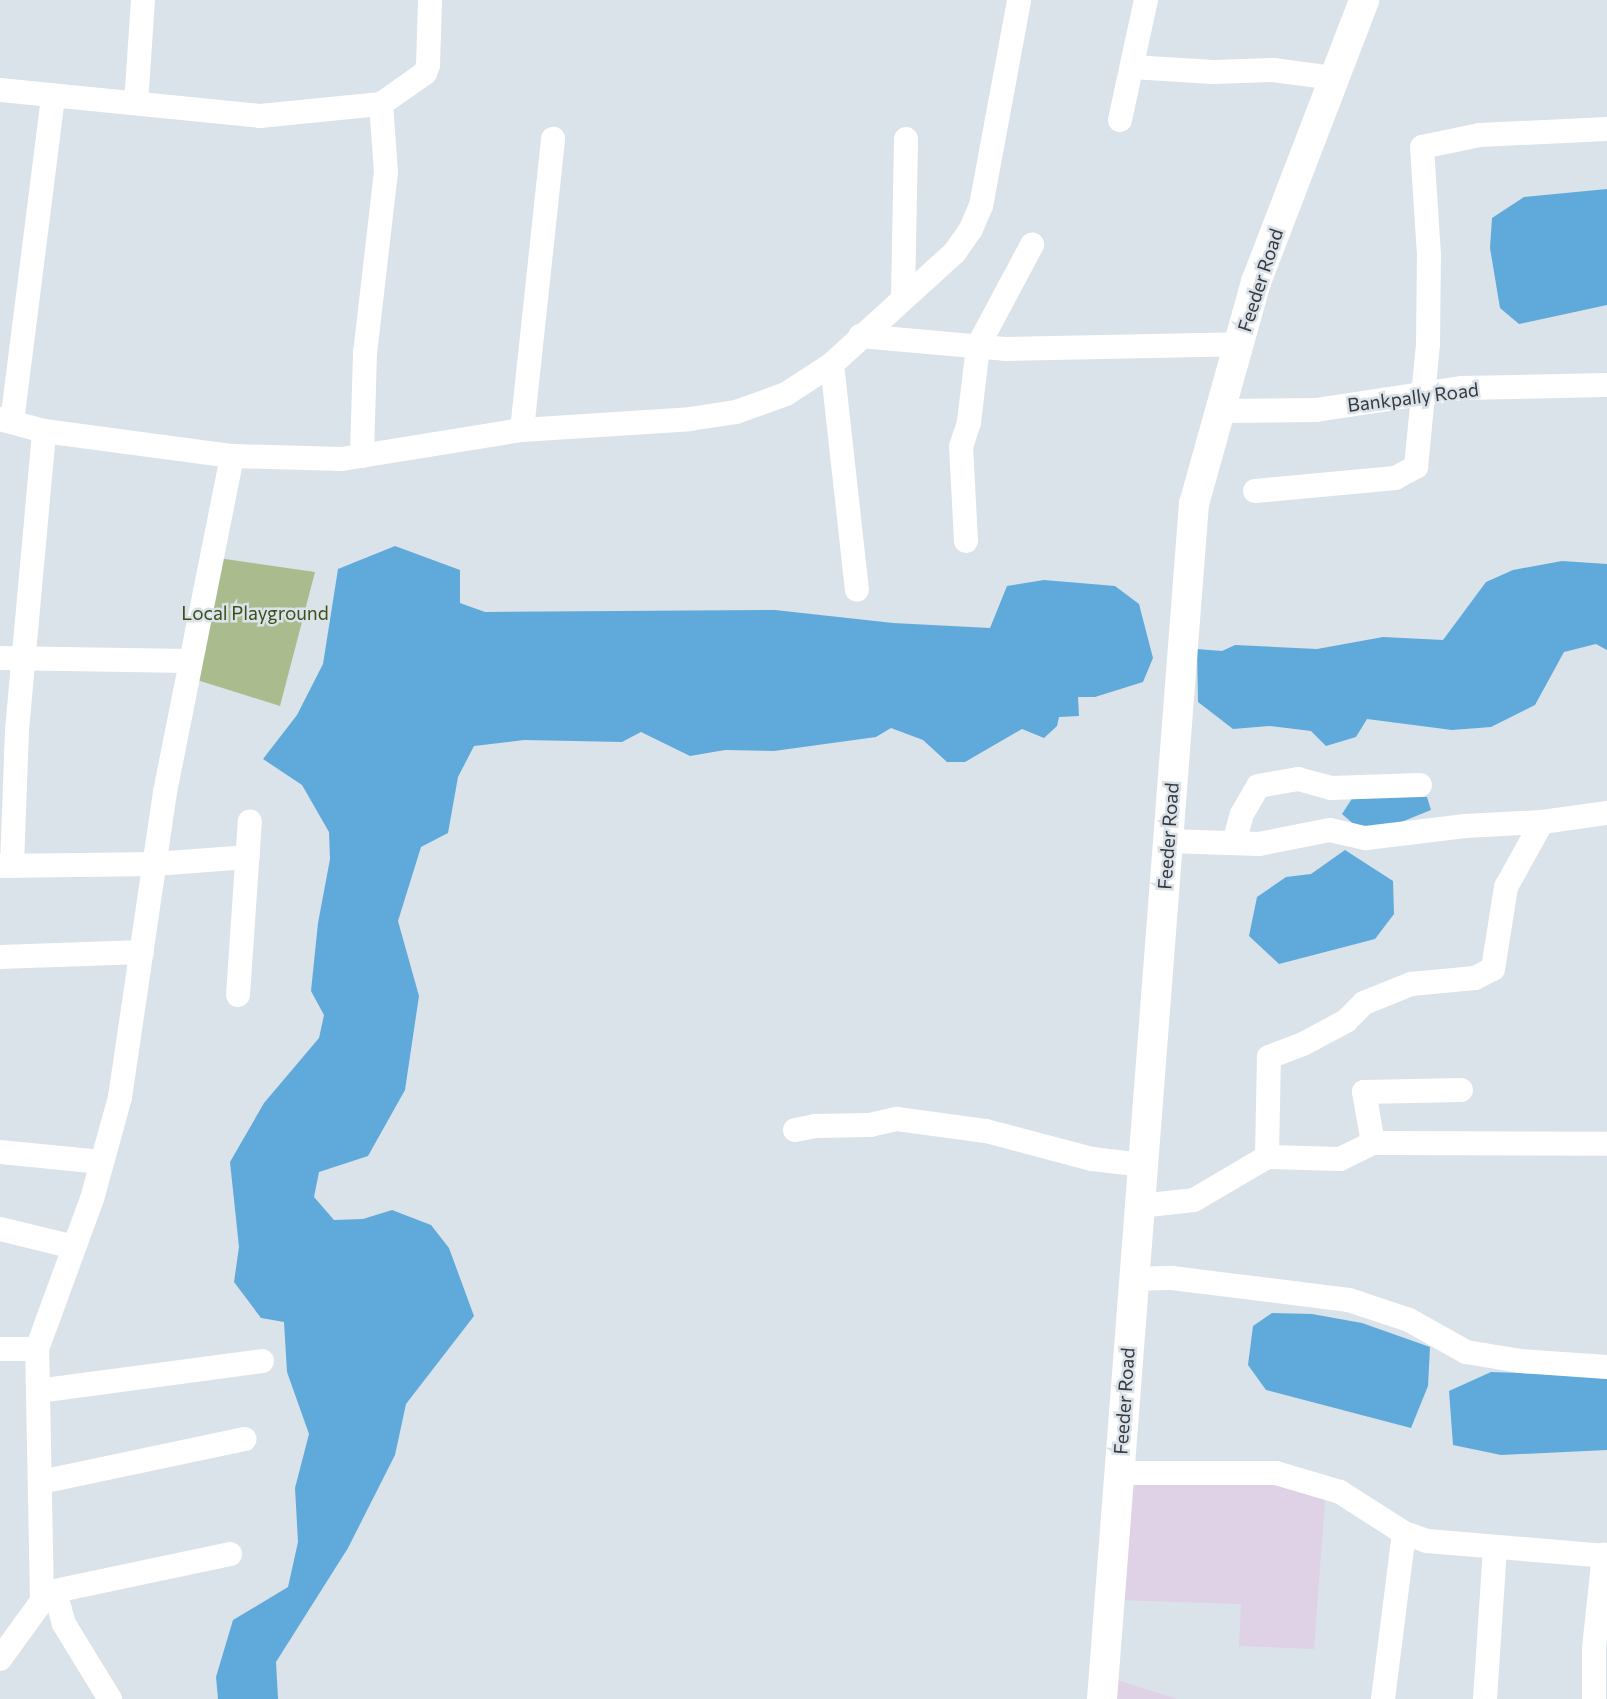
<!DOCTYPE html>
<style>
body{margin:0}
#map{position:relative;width:1607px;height:1699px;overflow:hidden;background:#dae2ea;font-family:Commissioner,sans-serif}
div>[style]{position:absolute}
.commercial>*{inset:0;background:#dfd2e6}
.green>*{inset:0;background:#aabb8d}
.water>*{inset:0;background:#60aadb}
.minor>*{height:24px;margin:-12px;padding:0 12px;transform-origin:12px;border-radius:12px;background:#fff}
.tertiary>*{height:30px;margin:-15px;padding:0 15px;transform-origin:15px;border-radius:15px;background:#fff}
span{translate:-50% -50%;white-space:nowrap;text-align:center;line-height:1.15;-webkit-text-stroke:5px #dae2ea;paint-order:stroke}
.street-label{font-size:19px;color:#373a3d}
.park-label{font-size:19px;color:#3d4e18}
</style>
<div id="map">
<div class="commercial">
<i style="clip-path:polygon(1123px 1480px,1274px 1481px,1325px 1500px,1314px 1649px,1239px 1646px,1241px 1604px,1114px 1600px)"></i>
<i style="clip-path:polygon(1111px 1678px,1177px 1699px,1110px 1699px)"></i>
</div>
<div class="green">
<i style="clip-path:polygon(218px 558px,315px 572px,280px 706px,194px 679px)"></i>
</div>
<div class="water">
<i style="clip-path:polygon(1607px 189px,1607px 305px,1519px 324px,1500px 308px,1490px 248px,1492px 218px,1524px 197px)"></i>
<i style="clip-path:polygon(395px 546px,460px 570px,460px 603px,485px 612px,775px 610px,893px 623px,990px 628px,1007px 586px,1044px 580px,1115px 586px,1139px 604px,1153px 658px,1143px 682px,1095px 697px,1078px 697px,1079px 716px,1059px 717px,1057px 726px,1044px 738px,1022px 729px,965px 762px,947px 762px,923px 740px,891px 728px,876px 737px,774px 751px,725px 750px,690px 756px,641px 732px,622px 742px,524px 740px,474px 746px,458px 777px,448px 833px,421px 847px,398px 921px,419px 996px,405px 1090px,368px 1156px,319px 1172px,314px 1197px,334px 1220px,363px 1219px,392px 1210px,431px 1225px,449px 1248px,474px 1316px,406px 1404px,395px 1455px,348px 1548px,276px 1662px,278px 1699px,218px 1699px,216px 1677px,233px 1620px,288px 1587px,298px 1542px,295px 1488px,309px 1434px,287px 1372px,284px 1322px,261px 1318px,234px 1282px,239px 1247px,230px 1162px,264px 1103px,319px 1038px,324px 1015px,311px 991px,318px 923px,330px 859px,329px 832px,302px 785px,263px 759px,297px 715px,323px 664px,338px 569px)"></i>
<i style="clip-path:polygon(1562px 561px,1607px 564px,1607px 650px,1596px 644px,1564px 652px,1535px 705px,1491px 727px,1452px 730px,1367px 719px,1356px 737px,1326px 746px,1311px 731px,1269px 726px,1233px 729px,1198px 702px,1197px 649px,1222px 651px,1235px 645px,1317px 649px,1383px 637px,1443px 640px,1486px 582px,1513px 570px)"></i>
<i style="clip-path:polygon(1353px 797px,1427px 797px,1431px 810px,1384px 829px,1357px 827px,1342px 814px)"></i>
<i style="clip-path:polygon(1345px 850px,1393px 881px,1394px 914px,1375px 939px,1279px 964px,1249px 936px,1257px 897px,1286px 877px,1311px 874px)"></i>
<i style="clip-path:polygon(1272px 1313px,1312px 1314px,1362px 1323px,1430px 1347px,1428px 1386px,1411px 1428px,1266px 1390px,1248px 1365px,1253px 1326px)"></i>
<i style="clip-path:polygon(1491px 1372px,1607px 1376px,1607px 1450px,1501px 1455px,1453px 1445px,1449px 1391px)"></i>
</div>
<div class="minor">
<i style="left:1132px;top:67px;width:81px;rotate:3.5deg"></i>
<i style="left:1213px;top:72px;width:60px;rotate:-1.9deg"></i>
<i style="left:1273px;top:70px;width:62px;rotate:7.5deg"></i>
<i style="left:0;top:90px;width:261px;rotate:5.7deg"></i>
<i style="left:260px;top:116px;width:122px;rotate:-5.7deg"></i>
<i style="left:381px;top:104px;width:68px;rotate:85.8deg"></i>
<i style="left:386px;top:172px;width:182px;rotate:96.6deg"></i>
<i style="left:365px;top:353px;width:103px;rotate:91.7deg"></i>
<i style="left:136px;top:103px;width:103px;rotate:-86.1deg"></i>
<i style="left:381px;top:104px;width:54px;rotate:-35.2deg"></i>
<i style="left:425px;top:73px;width:9px;rotate:-69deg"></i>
<i style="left:428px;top:65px;width:65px;rotate:-88.2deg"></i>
<i style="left:1120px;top:120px;width:123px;rotate:-77.8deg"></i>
<i style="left:903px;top:297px;width:158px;rotate:-88.9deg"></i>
<i style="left:860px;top:336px;width:148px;rotate:5.1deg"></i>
<i style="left:1007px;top:349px;width:231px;rotate:-1.2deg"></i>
<i style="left:832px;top:364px;width:227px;rotate:83.7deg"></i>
<i style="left:1220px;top:411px;width:96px;rotate:-0.6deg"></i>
<i style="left:1316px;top:410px;width:148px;rotate:-8.6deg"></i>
<i style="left:1462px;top:388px;width:145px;rotate:-1.2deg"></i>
<i style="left:0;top:419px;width:46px;rotate:15.3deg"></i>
<i style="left:44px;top:431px;width:190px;rotate:7.6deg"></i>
<i style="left:232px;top:456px;width:110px;rotate:1.6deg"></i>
<i style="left:342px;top:459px;width:182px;rotate:-9.2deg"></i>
<i style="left:522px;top:430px;width:168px;rotate:-3.7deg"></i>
<i style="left:690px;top:419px;width:47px;rotate:-8.7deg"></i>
<i style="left:736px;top:412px;width:53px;rotate:-19.8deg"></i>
<i style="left:786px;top:394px;width:55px;rotate:-33.1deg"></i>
<i style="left:832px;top:364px;width:166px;rotate:-42.3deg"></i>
<i style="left:955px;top:252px;width:28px;rotate:-55deg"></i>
<i style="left:971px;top:229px;width:25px;rotate:-67deg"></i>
<i style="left:981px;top:206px;width:209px;rotate:-79.5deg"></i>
<i style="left:12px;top:422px;width:329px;rotate:-82.8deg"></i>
<i style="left:522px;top:430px;width:293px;rotate:-83.9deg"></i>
<i style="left:1255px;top:491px;width:141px;rotate:-5.3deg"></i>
<i style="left:1395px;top:478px;width:24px;rotate:-28deg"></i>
<i style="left:1416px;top:467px;width:124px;rotate:-84.4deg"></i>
<i style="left:1428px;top:344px;width:89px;rotate:-89.4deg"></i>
<i style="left:1429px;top:255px;width:108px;rotate:-93.7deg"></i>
<i style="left:1422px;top:147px;width:59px;rotate:-11.7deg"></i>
<i style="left:1480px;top:135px;width:127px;rotate:-2.7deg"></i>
<i style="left:966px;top:541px;width:94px;rotate:-93deg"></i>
<i style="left:961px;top:447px;width:26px;rotate:-72deg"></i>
<i style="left:969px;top:422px;width:77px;rotate:-83.2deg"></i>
<i style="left:978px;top:346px;width:115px;rotate:-61.9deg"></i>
<i style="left:0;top:658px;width:189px;rotate:0.9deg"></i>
<i style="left:1167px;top:841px;width:92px;rotate:1.9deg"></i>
<i style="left:1259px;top:844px;width:72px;rotate:-11.2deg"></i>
<i style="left:1330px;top:830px;width:37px;rotate:13deg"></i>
<i style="left:1366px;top:838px;width:100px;rotate:-6.9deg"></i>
<i style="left:1465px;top:826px;width:77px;rotate:-3deg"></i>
<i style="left:1542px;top:822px;width:66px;rotate:-7.9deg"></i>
<i style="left:1234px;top:843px;width:30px;rotate:-75deg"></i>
<i style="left:1242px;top:814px;width:32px;rotate:-60deg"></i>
<i style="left:1258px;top:786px;width:41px;rotate:-9.9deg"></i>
<i style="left:1298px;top:779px;width:34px;rotate:15deg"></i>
<i style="left:1331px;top:788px;width:89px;rotate:-1.9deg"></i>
<i style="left:0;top:866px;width:155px;rotate:-0.7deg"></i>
<i style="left:155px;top:864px;width:93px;rotate:-4.3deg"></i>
<i style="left:12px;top:866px;width:136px;rotate:-87.9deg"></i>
<i style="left:17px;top:730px;width:300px;rotate:-84.8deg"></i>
<i style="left:0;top:957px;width:142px;rotate:-2deg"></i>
<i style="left:238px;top:995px;width:174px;rotate:-86.1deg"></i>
<i style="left:795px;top:1130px;width:20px;rotate:-11deg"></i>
<i style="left:815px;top:1126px;width:55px;rotate:-1deg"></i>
<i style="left:870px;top:1125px;width:28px;rotate:-13deg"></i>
<i style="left:897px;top:1119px;width:90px;rotate:7.7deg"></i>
<i style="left:986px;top:1131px;width:110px;rotate:14.8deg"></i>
<i style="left:1092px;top:1159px;width:51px;rotate:6.7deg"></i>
<i style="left:1373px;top:1143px;width:52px;rotate:-100deg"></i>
<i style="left:1364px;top:1092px;width:97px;rotate:-1.2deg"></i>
<i style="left:0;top:1152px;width:102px;rotate:5.6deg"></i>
<i style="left:1267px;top:1157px;width:100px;rotate:-88.9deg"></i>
<i style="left:1269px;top:1057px;width:36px;rotate:-21deg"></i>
<i style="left:1303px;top:1044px;width:49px;rotate:-28.1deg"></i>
<i style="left:1346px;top:1021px;width:25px;rotate:-45deg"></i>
<i style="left:1364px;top:1003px;width:51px;rotate:-22deg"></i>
<i style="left:1411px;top:984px;width:64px;rotate:-5.4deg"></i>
<i style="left:1475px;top:978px;width:20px;rotate:-27deg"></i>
<i style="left:1493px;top:969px;width:83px;rotate:-81deg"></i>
<i style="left:1506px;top:887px;width:74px;rotate:-61deg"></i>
<i style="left:1139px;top:1206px;width:55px;rotate:-6.2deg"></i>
<i style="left:1194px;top:1200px;width:85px;rotate:-30.5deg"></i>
<i style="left:1267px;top:1157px;width:73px;rotate:1.6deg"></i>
<i style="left:1340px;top:1159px;width:37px;rotate:-26deg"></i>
<i style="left:1373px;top:1143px;width:234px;rotate:0.2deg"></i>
<i style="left:0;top:1229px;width:76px;rotate:13.7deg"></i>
<i style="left:1134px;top:1279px;width:38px;rotate:-2deg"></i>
<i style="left:1172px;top:1278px;width:178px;rotate:7.1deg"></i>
<i style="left:1349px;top:1300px;width:63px;rotate:18.4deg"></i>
<i style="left:1409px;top:1320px;width:65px;rotate:29.3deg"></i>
<i style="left:1466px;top:1352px;width:56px;rotate:9.3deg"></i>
<i style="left:1521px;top:1361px;width:86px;rotate:4deg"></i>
<i style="left:0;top:1349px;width:37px"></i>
<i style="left:38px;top:1391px;width:226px;rotate:-7.6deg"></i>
<i style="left:1119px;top:1473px;width:157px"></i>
<i style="left:1276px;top:1473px;width:67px;rotate:16.5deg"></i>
<i style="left:1340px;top:1492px;width:76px;rotate:32.6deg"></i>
<i style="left:1404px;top:1533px;width:24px;rotate:19deg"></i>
<i style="left:1427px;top:1541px;width:181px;rotate:4.8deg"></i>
<i style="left:41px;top:1482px;width:208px;rotate:-11.9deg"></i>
<i style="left:55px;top:1591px;width:34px;rotate:75deg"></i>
<i style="left:64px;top:1624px;width:88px;rotate:58.5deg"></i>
<i style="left:42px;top:1601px;width:16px;rotate:-38deg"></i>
<i style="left:55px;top:1591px;width:179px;rotate:-11.9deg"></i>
<i style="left:0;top:1659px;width:72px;rotate:-54.1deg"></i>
<i style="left:42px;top:1601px;width:252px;rotate:-91.1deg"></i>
<i style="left:37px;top:1349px;width:160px;rotate:-69.9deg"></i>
<i style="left:92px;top:1199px;width:106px;rotate:-74.6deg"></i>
<i style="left:120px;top:1097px;width:308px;rotate:-81.6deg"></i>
<i style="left:165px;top:792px;width:343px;rotate:-78.7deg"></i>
<i style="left:1383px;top:1699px;width:167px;rotate:-82.8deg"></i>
<i style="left:1485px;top:1699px;width:152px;rotate:-86.2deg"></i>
<i style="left:1594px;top:1699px;width:51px;rotate:-90deg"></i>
<i style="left:1594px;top:1648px;width:94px;rotate:-83.9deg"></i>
</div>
<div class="tertiary">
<i style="left:1102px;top:1699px;width:1199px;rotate:-85.6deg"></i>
<i style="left:1194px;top:504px;width:230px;rotate:-74.4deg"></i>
<i style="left:1256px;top:282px;width:302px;rotate:-69deg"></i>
</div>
<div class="street-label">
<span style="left:1260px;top:280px;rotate:-72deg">Feeder Road</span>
<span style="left:1413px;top:397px;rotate:-7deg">Bankpally Road</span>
<span style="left:1168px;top:836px;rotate:-86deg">Feeder Road</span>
<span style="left:1124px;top:1401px;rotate:-86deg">Feeder Road</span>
</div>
<div class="park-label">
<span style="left:255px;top:613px">Local Playground</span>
</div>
</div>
